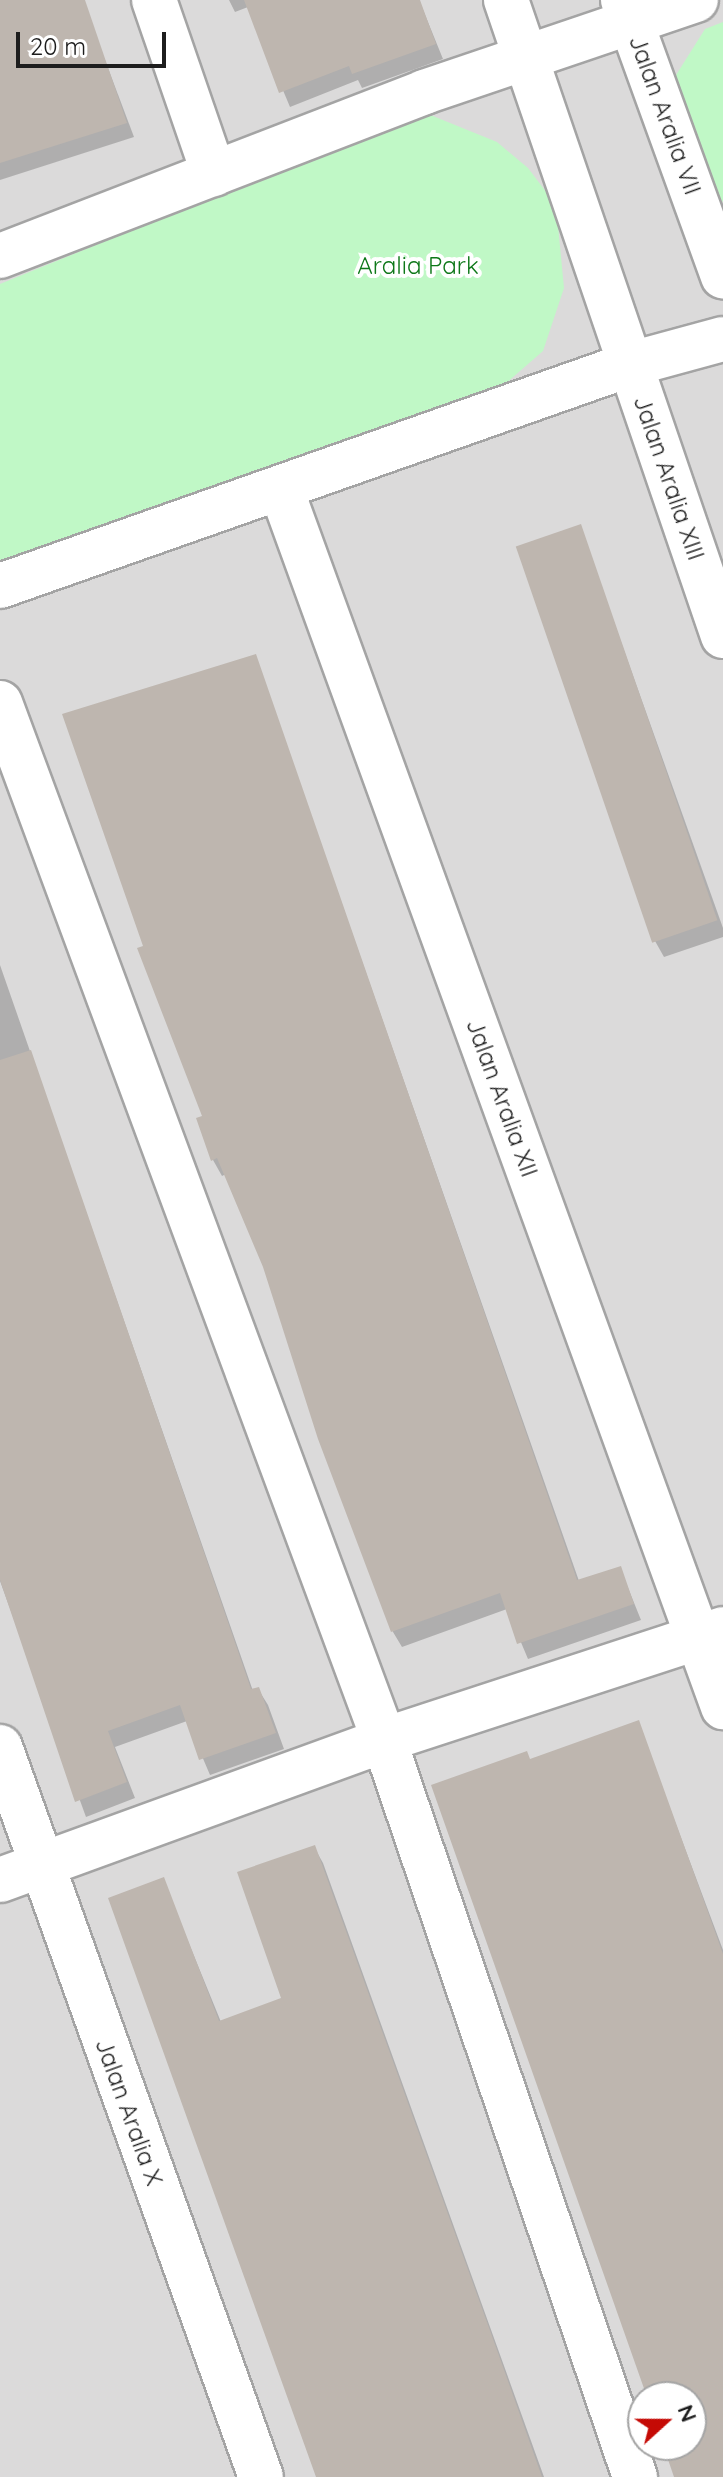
<!DOCTYPE html>
<style>
body{margin:0}
#map{position:relative;width:723px;height:2477px;overflow:hidden;background:#eeeae3;font-family:Quicksand,sans-serif}
div>[style]{position:absolute}
.residential>*{inset:0;background:#dbdada}
.park>*{inset:0;background:#c0f8c6}
.shadow>*{inset:0;background:#0003}
.building>*{inset:0;background:#beb6af;transform-origin:0 0}
.roads{filter:drop-shadow(2px 0 #a4a4a4) drop-shadow(-2px 0 #a4a4a4) drop-shadow(0 2px #a4a4a4) drop-shadow(0 -2px #a4a4a4)}
.street>*{height:44px;margin:-22px;padding:0 22px;transform-origin:22px;border-radius:22px;background:#fff}
span{translate:-50% -50%;white-space:nowrap;text-align:center;line-height:1.15;-webkit-text-stroke:8px #fff;paint-order:stroke}
.street-label{font-size:24px;color:#1d1d1d}
.park-label{font-size:24px;color:#0e7819}
.north{position:absolute;left:627px;top:2381px;width:80px;height:80px;box-sizing:border-box;background:#fff;border:2px solid #a5a5a5;border-radius:50%;rotate:69deg;font-size:22px;font-weight:700;line-height:32px;text-align:center;color:#1d1d1d}
.north::after{content:'';display:block;margin:auto;width:28px;height:36px;background:#c50a05;clip-path:polygon(50% 0,100% 100%,50% 72%,0 100%)}
.scale{position:absolute;left:16px;top:32px;width:150px;height:36px;box-sizing:border-box;border:4px solid #1d1d1d;border-top:0;padding-left:10px;font-size:24px;line-height:28px;white-space:nowrap;color:#1d1d1d;-webkit-text-stroke:6px #fff;paint-order:stroke}
</style>
<div id="map">
<div class="residential">
<i style="clip-path:polygon(evenodd,0 0,723px 0,723px 2477px,0 2477px,0 0,643px 2397px,691px 2397px,691px 2445px,643px 2445px,643px 2397px)"></i>
</div>
<div class="park">
<i style="clip-path:polygon(723px 22px,723px 202px,713px 192px,671px 83px,705px 29px)"></i>
<i style="clip-path:polygon(423px 112px,497px 142px,528px 168px,556px 205px,564px 288px,543px 351px,505px 384px,0 568px,0 284px)"></i>
</div>
<div class="shadow">
<i style="clip-path:polygon(0 0,73px 0,91px 23px,134px 137px,0 180px)"></i>
<i style="clip-path:polygon(229px 0,419px 0,443px 59px,362px 88px,358px 80px,290px 107px,248px 7px,235px 12px)"></i>
<i style="clip-path:polygon(580px 527px,723px 928px,723px 937px,664px 957px,655px 941px)"></i>
<i style="clip-path:polygon(255px 656px,579px 1581px,620px 1568px,641px 1620px,528px 1659px,507px 1609px,402px 1647px,393px 1632px,319px 1438px,265px 1266px,226px 1174px,222px 1176px,213px 1160px,205px 1117px,145px 947px)"></i>
<i style="clip-path:polygon(0 965px,253px 1691px,258px 1689px,268px 1705px,284px 1749px,210px 1775px,187px 1721px,115px 1747px,135px 1798px,86px 1817px,0 1581px)"></i>
<i style="clip-path:polygon(638px 1723px,723px 1950px,723px 2477px,675px 2477px,664px 2445px,691px 2445px,691px 2397px,647px 2397px,531px 1761px)"></i>
<i style="clip-path:polygon(314px 1847px,323px 1863px,544px 2477px,319px 2477px,163px 1880px,221px 2022px,284px 2000px)"></i>
</div>
<div class="building">
<i style="clip-path:polygon(0 0,85px 0,127px 123px,0 163px)"></i>
<i style="clip-path:polygon(244px 0,420px 0,436px 44px,352px 74px,349px 66px,279px 93px)"></i>
<i style="left:581px;top:524px;width:419px;height:69px;rotate:71deg"></i>
<i style="clip-path:polygon(256px 654px,577px 1580px,621px 1566px,634px 1604px,517px 1644px,500px 1593px,391px 1632px,318px 1439px,263px 1267px,217px 1158px,211px 1161px,196px 1118px,202px 1116px,137px 948px,143px 946px,62px 714px)"></i>
<i style="clip-path:polygon(31px 1050px,251px 1689px,259px 1687px,276px 1733px,199px 1760px,180px 1705px,108px 1731px,127px 1782px,75px 1802px,0 1580px,0 1060px)"></i>
<i style="clip-path:polygon(639px 1720px,723px 1954px,723px 2477px,674px 2477px,663px 2445px,691px 2445px,691px 2397px,647px 2397px,431px 1785px,527px 1751px,530px 1759px)"></i>
<i style="clip-path:polygon(315px 1845px,497px 2350px,542px 2477px,316px 2477px,108px 1898px,164px 1877px,219px 2021px,281px 1998px,237px 1872px)"></i>
</div>
<div class="roads">
<div class="street">
<i style="left:154px;top:0;width:184px;rotate:71deg"></i>
<i style="left:506px;top:0;width:672px;rotate:71.16deg"></i>
<i style="left:623px;top:0;width:294px;rotate:70.1deg"></i>
<i style="left:0;top:256px;width:455px;rotate:-21.1deg"></i>
<i style="left:424px;top:92px;width:287px;rotate:-18.7deg"></i>
<i style="left:281px;top:489px;width:1296px;rotate:70.05deg"></i>
<i style="left:0;top:586px;width:669px;rotate:-19.38deg"></i>
<i style="left:631px;top:364px;width:95px;rotate:-15.2deg"></i>
<i style="left:0;top:703px;width:1106px;rotate:69.68deg"></i>
<i style="left:384px;top:1740px;width:779px;rotate:71.19deg"></i>
<i style="left:0;top:1747px;width:775px;rotate:70.33deg"></i>
<i style="left:0;top:1880px;width:409px;rotate:-20deg"></i>
<i style="left:384px;top:1740px;width:357px;rotate:-18.1deg"></i>
</div>
</div>
<div class="street-label">
<span style="left:665px;top:115px;rotate:70deg">Jalan Aralia VII</span>
<span style="left:669px;top:478px;rotate:71deg">Jalan Aralia XIII</span>
<span style="left:502px;top:1098px;rotate:70deg">Jalan Aralia XII</span>
<span style="left:129px;top:2112px;rotate:70deg">Jalan Aralia X</span>
</div>
<div class="park-label">
<span style="left:418px;top:266px">Aralia Park</span>
</div>
<div class="north">N</div>
<div class="scale">20 m</div>
</div>
